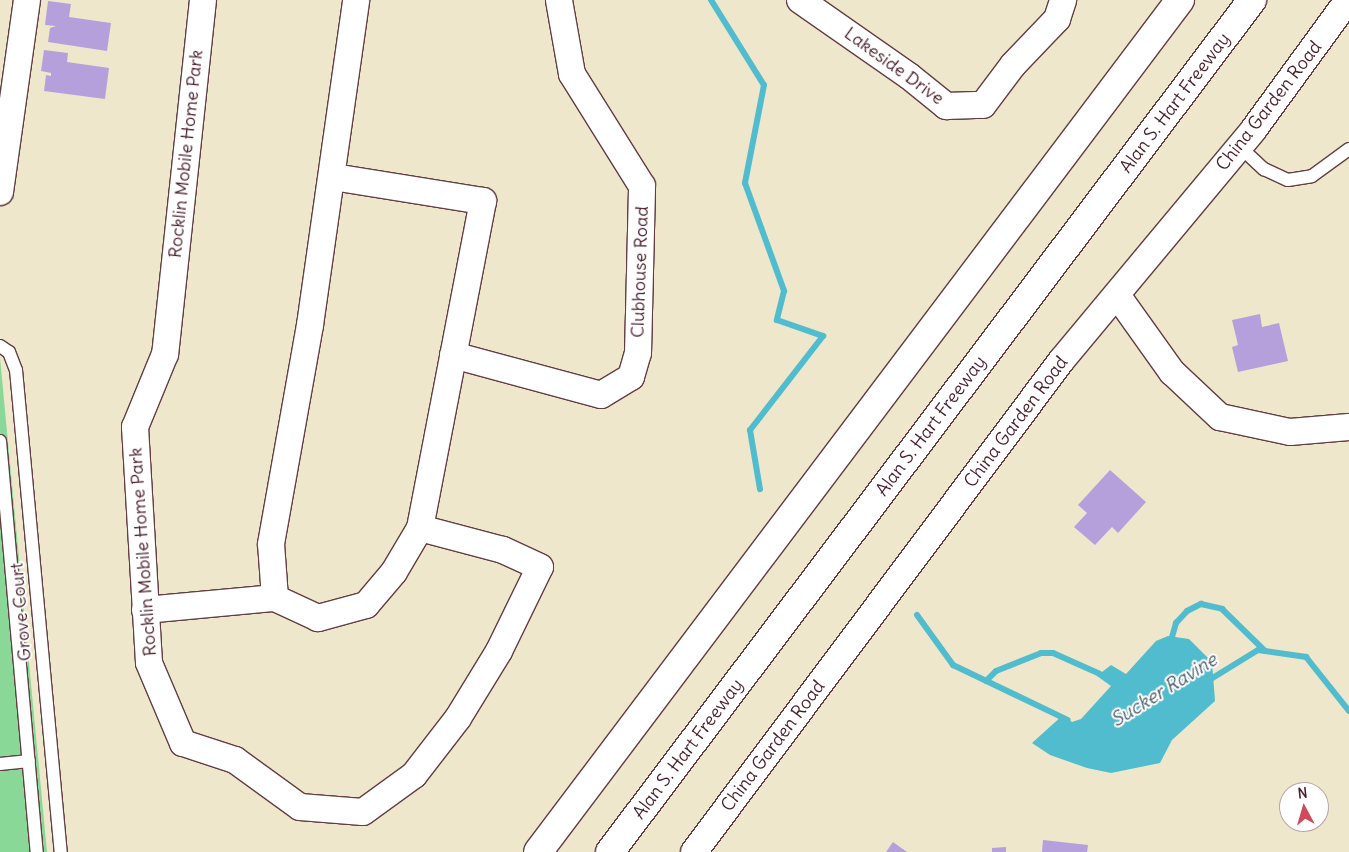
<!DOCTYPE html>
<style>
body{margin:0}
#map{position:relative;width:1349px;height:852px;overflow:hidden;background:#eee7cc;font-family:Delius,sans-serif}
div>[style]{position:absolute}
.green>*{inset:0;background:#89d897}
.water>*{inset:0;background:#51bccd}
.stream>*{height:6px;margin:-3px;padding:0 3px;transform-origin:3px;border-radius:3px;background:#51bccd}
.building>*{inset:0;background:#b6a0db}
.roads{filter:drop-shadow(1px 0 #633d43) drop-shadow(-1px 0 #633d43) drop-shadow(0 1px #633d43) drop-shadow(0 -1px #633d43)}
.lane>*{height:12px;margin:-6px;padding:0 6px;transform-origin:6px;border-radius:6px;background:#fff}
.street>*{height:26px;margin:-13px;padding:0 13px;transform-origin:13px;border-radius:13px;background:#fff}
.highway>*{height:28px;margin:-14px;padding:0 14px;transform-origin:14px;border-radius:14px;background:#fff}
span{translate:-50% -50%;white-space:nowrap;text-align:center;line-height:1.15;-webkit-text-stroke:4px #fff;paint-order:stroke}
.street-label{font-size:18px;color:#4a1f2b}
.water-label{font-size:19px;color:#4d5e6c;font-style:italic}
.north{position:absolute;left:1279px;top:782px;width:50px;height:50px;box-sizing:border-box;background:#fff;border:1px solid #b7a5aa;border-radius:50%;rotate:354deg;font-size:14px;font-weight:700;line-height:20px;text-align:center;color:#4a1f2b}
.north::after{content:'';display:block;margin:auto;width:18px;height:22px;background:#d1495b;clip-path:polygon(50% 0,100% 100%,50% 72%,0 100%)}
</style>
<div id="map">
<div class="green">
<i style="clip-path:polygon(0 358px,47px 852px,0 852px)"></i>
</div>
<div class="water">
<i style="clip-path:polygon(1168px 636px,1189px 639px,1212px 662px,1215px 701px,1172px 740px,1160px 763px,1111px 773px,1087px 768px,1050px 755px,1032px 743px,1063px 715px,1072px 722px,1081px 719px,1111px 686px,1097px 676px,1111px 665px,1126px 674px,1156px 641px)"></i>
</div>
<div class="stream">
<i style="left:711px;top:0;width:100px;rotate:58.1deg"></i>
<i style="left:764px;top:85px;width:100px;rotate:101deg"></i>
<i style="left:745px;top:183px;width:115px;rotate:70.1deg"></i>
<i style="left:784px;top:291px;width:30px;rotate:104deg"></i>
<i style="left:777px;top:320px;width:49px;rotate:19.2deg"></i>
<i style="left:823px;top:336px;width:119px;rotate:127.8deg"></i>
<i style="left:750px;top:430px;width:60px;rotate:80.4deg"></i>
<i style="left:917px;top:615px;width:62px;rotate:54.2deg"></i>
<i style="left:953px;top:665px;width:127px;rotate:25.6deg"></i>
<i style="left:1172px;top:637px;width:15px;rotate:-74deg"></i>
<i style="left:1176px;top:623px;width:16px;rotate:-47deg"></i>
<i style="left:1187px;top:611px;width:16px;rotate:-27deg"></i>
<i style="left:1201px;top:604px;width:22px;rotate:13deg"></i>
<i style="left:1222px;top:609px;width:60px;rotate:44.3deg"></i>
<i style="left:986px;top:681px;width:14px;rotate:-45deg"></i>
<i style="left:996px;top:671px;width:48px;rotate:-21.8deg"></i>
<i style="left:1041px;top:653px;width:12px"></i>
<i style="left:1053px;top:653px;width:51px;rotate:24.1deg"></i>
<i style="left:1206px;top:682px;width:61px;rotate:-31.6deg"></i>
<i style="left:1258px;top:650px;width:49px;rotate:8.3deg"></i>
<i style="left:1306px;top:657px;width:69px;rotate:51.5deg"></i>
</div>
<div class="building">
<i style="clip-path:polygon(48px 1px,71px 4px,69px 17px,111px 23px,107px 51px,48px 42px,50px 28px,56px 26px,45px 25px)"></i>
<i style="clip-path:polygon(44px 50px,68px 53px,67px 62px,109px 68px,105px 99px,44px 91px,46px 75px,51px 76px,51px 73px,41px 71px)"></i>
<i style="clip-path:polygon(1260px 314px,1262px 327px,1279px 323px,1288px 361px,1238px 372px,1232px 347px,1238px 345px,1232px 320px)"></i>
<i style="clip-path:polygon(1110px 470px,1146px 502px,1118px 533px,1112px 527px,1095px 545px,1074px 527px,1087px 513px,1078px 505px)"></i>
<i style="clip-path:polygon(1043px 840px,1088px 845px,1087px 852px,1042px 852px)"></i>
<i style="clip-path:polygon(893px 842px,907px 852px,886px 852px)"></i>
<i style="clip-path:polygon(1006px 847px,1006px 852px,992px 852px,992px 848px)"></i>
</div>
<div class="roads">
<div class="lane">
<i style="left:1240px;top:147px;width:33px;rotate:43deg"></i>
<i style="left:1264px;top:169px;width:26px;rotate:25deg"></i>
<i style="left:1288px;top:180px;width:24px;rotate:-9deg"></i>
<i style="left:1312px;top:176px;width:46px;rotate:-36.1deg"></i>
<i style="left:0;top:346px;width:11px;rotate:34deg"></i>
<i style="left:9px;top:352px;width:19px;rotate:69deg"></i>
<i style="left:16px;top:370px;width:484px;rotate:84.7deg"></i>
<i style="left:0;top:441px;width:413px;rotate:84.9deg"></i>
<i style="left:0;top:764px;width:29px;rotate:-6deg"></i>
</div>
<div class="street">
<i style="left:203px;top:0;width:356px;rotate:96.1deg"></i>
<i style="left:165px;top:354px;width:79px;rotate:112.3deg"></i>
<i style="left:135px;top:427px;width:236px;rotate:86.6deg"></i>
<i style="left:149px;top:663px;width:87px;rotate:67deg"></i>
<i style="left:183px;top:743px;width:55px;rotate:18.1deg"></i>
<i style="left:235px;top:760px;width:80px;rotate:35.9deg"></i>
<i style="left:300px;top:807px;width:63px;rotate:4.5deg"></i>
<i style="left:363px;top:812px;width:63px;rotate:-36deg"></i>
<i style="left:414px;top:775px;width:72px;rotate:-52.3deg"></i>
<i style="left:458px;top:718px;width:79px;rotate:-58.5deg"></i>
<i style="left:499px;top:651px;width:93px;rotate:-64deg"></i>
<i style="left:540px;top:567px;width:41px;rotate:-155.3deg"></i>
<i style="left:503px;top:550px;width:86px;rotate:-165.2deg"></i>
<i style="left:800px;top:0;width:133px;rotate:34.9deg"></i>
<i style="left:909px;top:76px;width:48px;rotate:39deg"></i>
<i style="left:946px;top:106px;width:37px;rotate:-2deg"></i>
<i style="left:983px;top:105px;width:50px;rotate:-53.1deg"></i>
<i style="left:1013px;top:65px;width:64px;rotate:-46.3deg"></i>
<i style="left:1057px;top:19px;width:20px;rotate:-72deg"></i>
<i style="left:333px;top:177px;width:152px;rotate:9.1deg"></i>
<i style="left:483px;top:201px;width:333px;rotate:100.9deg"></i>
<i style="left:420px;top:528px;width:51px;rotate:120.6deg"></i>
<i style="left:394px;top:572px;width:43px;rotate:130.3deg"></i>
<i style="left:366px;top:605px;width:50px;rotate:164.8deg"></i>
<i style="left:318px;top:618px;width:47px;rotate:-155.1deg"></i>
<i style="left:275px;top:598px;width:54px;rotate:-94.2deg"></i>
<i style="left:271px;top:544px;width:222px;rotate:-79.9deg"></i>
<i style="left:310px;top:325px;width:328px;rotate:-81.9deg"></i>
<i style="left:0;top:192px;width:194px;rotate:-82deg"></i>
<i style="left:1117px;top:295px;width:95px;rotate:54.5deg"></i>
<i style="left:1172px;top:372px;width:66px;rotate:43.2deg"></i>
<i style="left:1220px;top:417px;width:72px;rotate:12.1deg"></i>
<i style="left:1290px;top:432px;width:59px;rotate:-4.8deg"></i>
<i style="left:453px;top:355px;width:153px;rotate:15.1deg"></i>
<i style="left:601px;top:395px;width:35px;rotate:-31deg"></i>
<i style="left:631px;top:377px;width:25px;rotate:-74deg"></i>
<i style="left:638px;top:353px;width:167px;rotate:-88.6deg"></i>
<i style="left:642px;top:186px;width:132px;rotate:-122deg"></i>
<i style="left:572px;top:74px;width:75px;rotate:-100deg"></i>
<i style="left:145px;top:610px;width:131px;rotate:-5.3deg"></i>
<i style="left:694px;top:852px;width:613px;rotate:-53.22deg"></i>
<i style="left:1061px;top:361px;width:302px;rotate:-50.2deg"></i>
<i style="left:1254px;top:129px;width:160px;rotate:-53.9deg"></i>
</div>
<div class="highway">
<i style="left:538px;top:852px;width:1067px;rotate:-53deg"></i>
<i style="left:610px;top:852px;width:1067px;rotate:-53deg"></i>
</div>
</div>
<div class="street-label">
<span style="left:894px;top:66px;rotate:36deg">Lakeside Drive</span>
<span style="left:1175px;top:103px;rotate:-53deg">Alan S. Hart Freeway</span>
<span style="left:1269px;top:106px;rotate:-52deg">China Garden Road</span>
<span style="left:186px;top:154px;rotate:-84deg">Rocklin Mobile Home Park</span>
<span style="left:640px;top:272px;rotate:-88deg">Clubhouse Road</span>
<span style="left:1016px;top:422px;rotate:-53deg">China Garden Road</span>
<span style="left:931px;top:426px;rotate:-53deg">Alan S. Hart Freeway</span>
<span style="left:143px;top:552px;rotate:-94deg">Rocklin Mobile Home Park</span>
<span style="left:21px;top:612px;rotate:-95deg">Grove Court</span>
<span style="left:773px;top:746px;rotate:-53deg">China Garden Road</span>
<span style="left:688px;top:749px;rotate:-53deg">Alan S. Hart Freeway</span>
</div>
<div class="water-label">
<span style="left:1164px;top:690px;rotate:-32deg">Sucker Ravine</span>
</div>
<div class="north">N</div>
</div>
